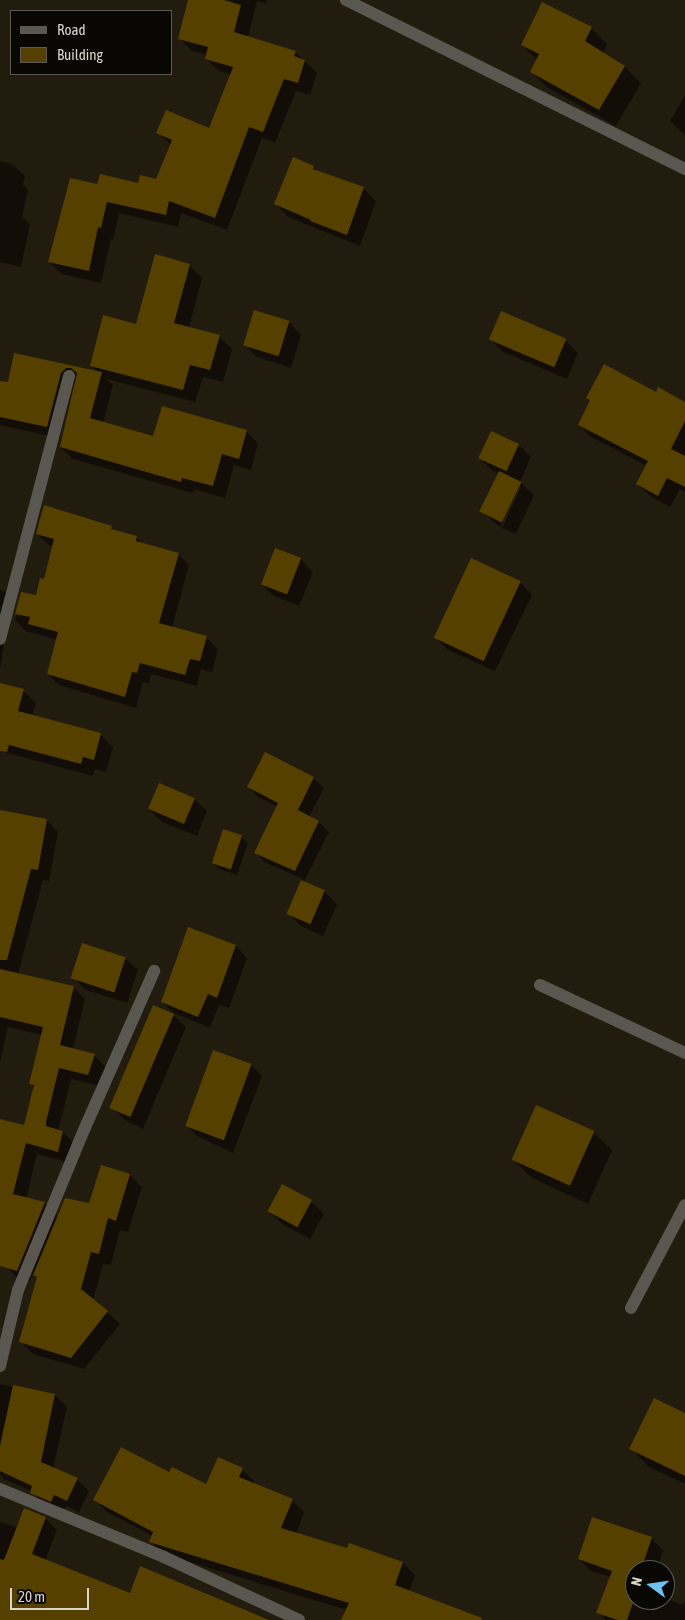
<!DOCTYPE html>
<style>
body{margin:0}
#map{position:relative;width:685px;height:1620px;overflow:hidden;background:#221c0e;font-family:"Asap Condensed",sans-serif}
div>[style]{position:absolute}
.shadow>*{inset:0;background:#0007}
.building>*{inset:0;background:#564000;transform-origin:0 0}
.street>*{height:12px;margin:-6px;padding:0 6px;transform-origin:6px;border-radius:6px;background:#5a5750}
span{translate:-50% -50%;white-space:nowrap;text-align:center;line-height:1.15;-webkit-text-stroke:5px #090703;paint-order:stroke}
.legend{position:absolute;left:10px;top:10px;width:162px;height:65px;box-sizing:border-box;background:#090703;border:1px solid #5c5953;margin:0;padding:6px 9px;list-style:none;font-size:15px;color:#d9d5cc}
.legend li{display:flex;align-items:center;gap:10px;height:25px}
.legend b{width:25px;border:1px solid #5c5953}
.north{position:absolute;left:625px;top:1560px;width:50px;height:50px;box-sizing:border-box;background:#090703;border:1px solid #5c5953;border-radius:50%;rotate:284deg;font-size:14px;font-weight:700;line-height:20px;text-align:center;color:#d9d5cc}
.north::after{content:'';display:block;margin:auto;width:18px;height:22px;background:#6dc2f3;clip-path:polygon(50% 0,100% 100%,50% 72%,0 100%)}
.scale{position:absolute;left:10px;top:1588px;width:79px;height:22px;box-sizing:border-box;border:2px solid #d9d5cc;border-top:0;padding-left:6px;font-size:15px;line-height:18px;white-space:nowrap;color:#d9d5cc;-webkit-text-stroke:4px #090703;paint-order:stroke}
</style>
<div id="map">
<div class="shadow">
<i style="clip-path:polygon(189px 0,267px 0,266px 4px,257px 1px,248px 38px,295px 52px,305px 61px,317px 73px,310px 95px,296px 91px,275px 143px,262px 138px,227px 230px,181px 213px,178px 227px,119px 213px,113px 240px,111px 239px,101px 283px,62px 274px,49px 262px,98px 186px,139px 184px,157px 180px,171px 145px,158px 132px,210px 130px,232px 75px,219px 71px,207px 59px,208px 55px,192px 51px,179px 38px)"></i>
<i style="clip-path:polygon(591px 28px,607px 44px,603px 54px,625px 67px,641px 83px,616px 126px,548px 88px,531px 71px,537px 60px,522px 45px)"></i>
<i style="clip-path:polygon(685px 95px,685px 135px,670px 121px)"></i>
<i style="clip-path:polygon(0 161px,12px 164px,25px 176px,23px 185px,28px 190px,22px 217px,30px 224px,21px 267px,0 262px)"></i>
<i style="clip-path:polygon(314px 167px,320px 173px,363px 188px,376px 201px,360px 246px,288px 217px,276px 204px)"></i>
<i style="clip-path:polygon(189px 265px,202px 278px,189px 328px,219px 336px,232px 349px,223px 382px,203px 377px,195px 402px,106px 379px,113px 385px,103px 423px,154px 437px,246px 431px,258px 443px,251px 470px,234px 465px,225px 498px,194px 489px,193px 493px,73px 459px,61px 447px,77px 382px,73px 386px,59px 438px,0 425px,0 382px,9px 384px,15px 355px,99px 373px,91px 365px,137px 326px)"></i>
<i style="clip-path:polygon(255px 311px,289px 322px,301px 335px,291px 368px,257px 357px,244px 345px)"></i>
<i style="clip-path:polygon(490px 339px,565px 340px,578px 353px,567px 379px,503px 352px)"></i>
<i style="clip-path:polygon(685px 403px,685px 492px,680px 489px,670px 507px,650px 496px,637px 484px,647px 466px,591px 437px,579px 425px)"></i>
<i style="clip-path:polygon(492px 433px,519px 445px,531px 457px,520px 482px,534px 495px,516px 534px,502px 528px,521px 487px,518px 487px,500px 527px,482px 512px,499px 474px,493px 471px,480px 458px)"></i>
<i style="clip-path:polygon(111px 527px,115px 532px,136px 537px,144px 545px,178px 554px,189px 565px,172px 628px,206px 637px,218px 649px,212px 672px,201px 669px,197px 686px,151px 674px,149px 684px,143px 682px,136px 708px,59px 685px,48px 674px,58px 640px,26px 631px,15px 620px,22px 594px,37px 596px,44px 580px,53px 546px,49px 545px,37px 534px)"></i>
<i style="clip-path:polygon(300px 559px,313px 572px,299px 606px,274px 596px,261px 584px)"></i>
<i style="clip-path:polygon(520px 582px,532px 595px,495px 671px,448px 650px,435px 637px)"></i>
<i style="clip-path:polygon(0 590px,4px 591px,16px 603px,7px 626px,0 669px)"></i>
<i style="clip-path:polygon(0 684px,23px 690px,36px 703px,32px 716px,100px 734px,113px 747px,106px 772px,95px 769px,93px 776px,0 751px)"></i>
<i style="clip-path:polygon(313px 778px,324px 788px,309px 817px,319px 822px,329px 832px,304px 882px,324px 891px,337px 904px,323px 936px,301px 926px,288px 913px,303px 879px,266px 863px,256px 853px,278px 807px,258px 797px,248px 787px)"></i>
<i style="clip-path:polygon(194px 799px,207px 811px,197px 836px,162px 822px,149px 809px)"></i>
<i style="clip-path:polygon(0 812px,46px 820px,58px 832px,49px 881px,43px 880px,18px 974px,73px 987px,85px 999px,73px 1049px,94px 1055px,106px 1067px,100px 1086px,71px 1079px,58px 1131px,63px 1132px,75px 1144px,70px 1163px,37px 1154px,26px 1199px,45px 1203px,58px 1217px,89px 1205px,101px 1166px,130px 1175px,142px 1187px,128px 1232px,120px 1230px,111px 1265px,103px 1264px,93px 1300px,120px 1324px,84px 1369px,33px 1354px,21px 1342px,38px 1279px,33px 1273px,29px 1282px,18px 1279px,0 1259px,0 1120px,25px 1127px,34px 1088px,30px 1083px,42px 1035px,8px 1027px,0 1062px)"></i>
<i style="clip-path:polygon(224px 830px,242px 837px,248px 843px,237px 875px,219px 869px,213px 863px)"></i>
<i style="clip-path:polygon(189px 929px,236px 946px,247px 958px,229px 1008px,219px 1005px,210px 1028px,174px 1013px,162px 1002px)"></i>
<i style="clip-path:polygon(125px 958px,138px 970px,127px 1003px,86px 990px,73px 977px)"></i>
<i style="clip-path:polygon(173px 1015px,186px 1027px,143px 1129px,125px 1120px,112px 1107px)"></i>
<i style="clip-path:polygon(251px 1065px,262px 1076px,233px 1153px,197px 1136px,187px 1126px)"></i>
<i style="clip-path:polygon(593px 1132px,612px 1150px,588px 1204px,532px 1178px,513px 1160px)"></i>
<i style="clip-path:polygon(311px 1201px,324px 1214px,310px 1239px,282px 1224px,269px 1211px)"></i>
<i style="clip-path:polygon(0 1384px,55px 1395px,67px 1407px,53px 1469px,77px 1479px,89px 1491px,79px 1512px,66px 1506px,63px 1513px,43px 1504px,32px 1491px,4px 1479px,0 1474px)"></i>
<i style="clip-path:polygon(685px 1414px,685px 1484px,649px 1467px,631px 1448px)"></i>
<i style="clip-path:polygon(242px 1469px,254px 1481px,253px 1484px,292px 1500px,304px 1512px,296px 1534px,348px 1550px,350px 1545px,403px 1563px,415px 1575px,409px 1592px,472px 1620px,342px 1620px,347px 1610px,163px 1554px,151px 1542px,153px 1536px,107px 1512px,95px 1500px,170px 1474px,206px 1486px)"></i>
<i style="clip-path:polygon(45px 1518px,57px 1530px,45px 1561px,130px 1595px,268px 1620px,0 1620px,0 1522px,18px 1528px)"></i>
<i style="clip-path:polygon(651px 1538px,663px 1550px,657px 1570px,635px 1570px,635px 1600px,665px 1600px,665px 1598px,683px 1605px,685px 1601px,685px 1620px,606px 1620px,598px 1612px,611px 1577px,591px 1571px,579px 1559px)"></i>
</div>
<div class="building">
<i style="clip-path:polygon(188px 0,224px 0,241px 5px,234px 32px,296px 51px,294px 56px,305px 60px,298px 83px,284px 79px,263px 132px,249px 127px,215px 218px,169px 201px,166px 215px,107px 202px,101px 228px,98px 227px,89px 271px,48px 262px,70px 178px,97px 184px,100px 174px,138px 183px,140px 175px,156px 179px,172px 140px,156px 133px,166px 110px,209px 128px,233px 67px,205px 59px,208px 47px,178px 39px)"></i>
<i style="clip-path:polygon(542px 2px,592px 27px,585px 41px,625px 66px,599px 110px,530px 72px,539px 54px,521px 45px)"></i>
<i style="clip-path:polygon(293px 157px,314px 166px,313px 169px,364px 187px,347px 235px,310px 221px,311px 220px,274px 204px)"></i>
<i style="clip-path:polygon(155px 254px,190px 264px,174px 323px,220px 335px,210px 370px,190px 365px,183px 390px,90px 366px,103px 315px,136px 324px)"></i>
<i style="left:254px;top:310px;width:37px;height:37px;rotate:17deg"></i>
<i style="left:501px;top:311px;width:71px;height:31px;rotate:23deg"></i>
<i style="clip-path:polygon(14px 353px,102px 372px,90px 418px,153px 436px,162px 406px,247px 430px,239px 459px,222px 454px,213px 486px,182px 478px,181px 482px,60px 447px,77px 373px,71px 368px,66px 368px,61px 373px,47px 427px,0 417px,0 381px,8px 382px)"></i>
<i style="clip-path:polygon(604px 364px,656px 392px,658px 387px,685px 402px,685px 421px,671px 449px,685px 456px,685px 487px,667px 478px,658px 496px,636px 484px,648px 461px,578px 425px,590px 400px,586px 398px)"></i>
<i style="left:491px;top:431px;width:31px;height:30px;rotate:25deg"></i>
<i style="left:499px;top:471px;width:25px;height:45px;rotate:26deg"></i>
<i style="clip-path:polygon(44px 505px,112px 526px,111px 529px,137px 536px,136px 541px,179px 553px,159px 623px,207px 636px,200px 661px,190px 659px,185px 675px,140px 663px,137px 673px,132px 672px,125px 697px,47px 674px,58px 632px,28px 624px,30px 617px,15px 614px,21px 592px,36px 595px,40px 578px,44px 579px,54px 539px,36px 534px)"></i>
<i style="left:275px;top:548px;width:28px;height:39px;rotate:21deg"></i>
<i style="left:471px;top:558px;width:55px;height:88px;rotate:25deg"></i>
<i style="clip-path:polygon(0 683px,24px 689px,18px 711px,101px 733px,94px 760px,83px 757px,81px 764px,9px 745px,7px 752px,0 751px)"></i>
<i style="clip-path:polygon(265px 752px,314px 777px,298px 810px,319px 821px,295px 871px,254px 853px,278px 803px,247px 787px)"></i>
<i style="left:159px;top:783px;width:39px;height:28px;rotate:23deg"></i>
<i style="clip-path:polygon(0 810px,47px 819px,38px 870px,31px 869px,7px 960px,0 960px)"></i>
<i style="left:223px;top:829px;width:20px;height:36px;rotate:18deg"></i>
<i style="left:301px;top:880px;width:26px;height:37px;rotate:23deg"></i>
<i style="clip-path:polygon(188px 927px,236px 945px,217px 998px,208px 994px,198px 1017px,161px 1002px)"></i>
<i style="left:82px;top:943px;width:46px;height:37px;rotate:18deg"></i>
<i style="clip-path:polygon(0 969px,74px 986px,60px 1045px,95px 1054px,88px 1075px,59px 1068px,46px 1122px,46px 1126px,63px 1131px,58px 1152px,26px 1143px,13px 1194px,45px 1202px,17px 1271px,0 1266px,0 1119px,24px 1125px,34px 1085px,29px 1084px,43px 1027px,0 1017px)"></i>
<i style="left:153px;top:1005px;width:23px;height:112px;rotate:23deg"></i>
<i style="left:213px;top:1050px;width:41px;height:81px;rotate:20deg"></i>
<i style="left:536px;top:1105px;width:64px;height:60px;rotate:24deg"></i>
<i style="clip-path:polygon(101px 1165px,130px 1174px,116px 1221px,108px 1218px,99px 1254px,91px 1252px,81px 1289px,108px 1311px,71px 1358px,19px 1342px,37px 1277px,33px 1275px,65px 1198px,89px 1203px)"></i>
<i style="left:282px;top:1184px;width:34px;height:31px;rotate:28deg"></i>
<i style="clip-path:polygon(13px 1385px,55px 1394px,41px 1462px,78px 1478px,67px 1501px,54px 1495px,51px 1502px,30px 1493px,32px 1486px,0 1471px,0 1446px)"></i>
<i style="clip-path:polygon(654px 1398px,685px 1413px,685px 1476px,629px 1449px)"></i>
<i style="clip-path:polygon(121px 1447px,169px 1472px,172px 1467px,206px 1484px,218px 1457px,243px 1468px,239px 1477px,293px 1499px,281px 1528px,347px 1548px,349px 1543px,403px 1562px,395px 1585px,482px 1618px,481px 1620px,341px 1620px,349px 1603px,149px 1542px,153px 1532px,93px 1500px)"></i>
<i style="clip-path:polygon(24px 1508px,46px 1517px,32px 1554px,130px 1593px,140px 1566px,269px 1620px,0 1620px,0 1559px,4px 1560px)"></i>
<i style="clip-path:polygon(592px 1517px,652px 1537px,641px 1570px,635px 1570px,635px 1597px,627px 1620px,618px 1620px,596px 1613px,612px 1571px,578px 1559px)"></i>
</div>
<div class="street">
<i style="left:346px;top:0;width:379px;rotate:26.5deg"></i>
<i style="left:0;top:639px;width:272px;rotate:-75.3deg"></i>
<i style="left:540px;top:985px;width:160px;rotate:25.1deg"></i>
<i style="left:631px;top:1308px;width:116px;rotate:-62.3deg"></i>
<i style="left:0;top:1366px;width:78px;rotate:-76.7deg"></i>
<i style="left:18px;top:1290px;width:173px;rotate:-67.6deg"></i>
<i style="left:84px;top:1130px;width:174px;rotate:-66.2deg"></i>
<i style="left:0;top:1489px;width:178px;rotate:22.5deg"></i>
<i style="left:164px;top:1557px;width:149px;rotate:25deg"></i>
</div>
<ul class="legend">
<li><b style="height:6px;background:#5a5750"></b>Road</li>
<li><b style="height:14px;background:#564000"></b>Building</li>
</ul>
<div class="north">N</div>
<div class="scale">20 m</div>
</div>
